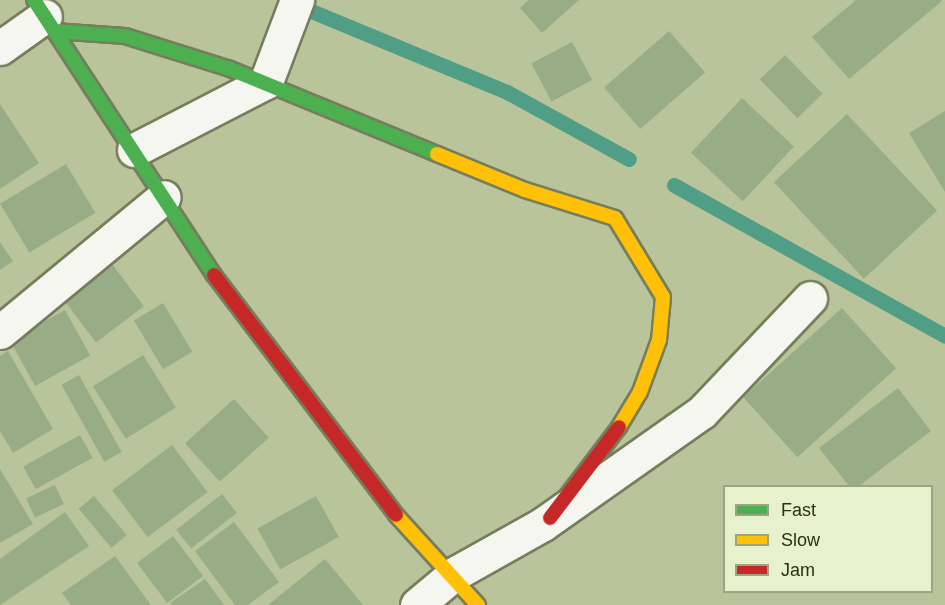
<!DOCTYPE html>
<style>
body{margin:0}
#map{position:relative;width:945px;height:605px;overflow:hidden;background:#bac49b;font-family:Arial,sans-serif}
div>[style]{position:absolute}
.stream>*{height:15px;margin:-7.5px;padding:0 7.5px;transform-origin:7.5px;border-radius:7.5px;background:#509e85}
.building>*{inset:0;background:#98ad86;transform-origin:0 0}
.roads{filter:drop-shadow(2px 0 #767d5c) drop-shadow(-2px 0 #767d5c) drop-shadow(0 2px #767d5c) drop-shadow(0 -2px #767d5c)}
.street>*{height:33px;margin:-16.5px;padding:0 16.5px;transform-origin:16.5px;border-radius:16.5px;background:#f5f6f0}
.fast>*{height:14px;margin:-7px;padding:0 7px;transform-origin:7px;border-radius:7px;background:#4caf50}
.slow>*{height:14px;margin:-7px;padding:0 7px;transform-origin:7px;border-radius:7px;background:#ffc107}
.jam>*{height:14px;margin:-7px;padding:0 7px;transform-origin:7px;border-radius:7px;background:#c62828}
span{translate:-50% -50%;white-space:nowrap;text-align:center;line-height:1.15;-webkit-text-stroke:4.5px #e7f1cc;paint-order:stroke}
.legend{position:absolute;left:723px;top:485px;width:210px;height:108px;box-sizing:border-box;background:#e7f1cc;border:2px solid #9ca482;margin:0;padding:8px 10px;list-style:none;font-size:18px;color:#2b3113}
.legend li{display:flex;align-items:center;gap:12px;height:30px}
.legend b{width:30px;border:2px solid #9ca482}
</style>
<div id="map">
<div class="stream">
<i style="left:292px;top:3px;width:233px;rotate:22.5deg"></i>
<i style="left:507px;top:92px;width:139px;rotate:28.8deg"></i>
<i style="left:674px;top:185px;width:310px;rotate:29.1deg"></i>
</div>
<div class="building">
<i style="clip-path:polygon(529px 0,579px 0,542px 33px,520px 8px)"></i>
<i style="clip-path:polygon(856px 0,941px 0,942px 1px,849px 79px,812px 37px)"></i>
<i style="left:669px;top:31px;width:55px;height:86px;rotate:49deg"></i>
<i style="left:572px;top:42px;width:43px;height:46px;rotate:62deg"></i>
<i style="left:785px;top:55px;width:54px;height:35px;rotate:46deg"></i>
<i style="left:742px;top:98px;width:71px;height:75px;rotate:43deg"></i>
<i style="clip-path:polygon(0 104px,39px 163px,0 189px)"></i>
<i style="clip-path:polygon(945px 111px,945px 192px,909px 133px)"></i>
<i style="left:847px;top:114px;width:132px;height:100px;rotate:47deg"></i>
<i style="left:66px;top:164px;width:57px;height:77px;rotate:59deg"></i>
<i style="clip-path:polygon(0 242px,13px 261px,0 270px)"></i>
<i style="left:112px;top:264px;width:53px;height:60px;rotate:53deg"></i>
<i style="left:163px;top:303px;width:57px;height:34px;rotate:59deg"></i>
<i style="left:842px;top:308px;width:81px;height:133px;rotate:48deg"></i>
<i style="left:65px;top:310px;width:52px;height:63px;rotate:61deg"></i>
<i style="clip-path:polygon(8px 351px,53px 429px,13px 453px,0 431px,0 356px)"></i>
<i style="left:143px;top:355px;width:62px;height:59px;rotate:58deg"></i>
<i style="left:79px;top:375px;width:88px;height:20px;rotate:61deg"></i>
<i style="clip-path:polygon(898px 388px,931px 431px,859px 486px,849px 486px,819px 448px)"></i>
<i style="left:234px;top:399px;width:52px;height:66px;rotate:48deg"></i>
<i style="left:80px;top:435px;width:26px;height:65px;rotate:61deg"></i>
<i style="left:172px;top:445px;width:59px;height:75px;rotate:53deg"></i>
<i style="clip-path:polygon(0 469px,33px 524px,0 543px)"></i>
<i style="left:55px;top:485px;width:21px;height:32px;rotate:65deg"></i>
<i style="left:222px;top:494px;width:24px;height:58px;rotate:52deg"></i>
<i style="left:94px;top:496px;width:51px;height:20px;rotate:50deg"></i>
<i style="left:316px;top:496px;width:47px;height:67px;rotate:61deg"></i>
<i style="clip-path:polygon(65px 512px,89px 546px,0 605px,0 559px)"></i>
<i style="clip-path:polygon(234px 522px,279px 582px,248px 605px,235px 605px,195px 551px)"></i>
<i style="left:173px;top:536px;width:50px;height:45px;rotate:53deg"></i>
<i style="clip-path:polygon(115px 556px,151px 605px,71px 605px,62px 593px)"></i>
<i style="clip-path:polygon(325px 559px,363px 605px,268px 605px)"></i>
<i style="clip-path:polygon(205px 579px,224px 605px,172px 605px,170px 603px)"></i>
</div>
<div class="roads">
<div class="street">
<i style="left:0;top:48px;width:55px;rotate:-35.4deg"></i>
<i style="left:134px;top:150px;width:148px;rotate:-27.3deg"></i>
<i style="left:266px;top:82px;width:88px;rotate:-69.3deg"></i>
<i style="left:0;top:332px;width:212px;rotate:-39.5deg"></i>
<i style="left:417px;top:605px;width:48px;rotate:-40deg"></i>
<i style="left:454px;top:574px;width:102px;rotate:-29.3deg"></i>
<i style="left:543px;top:524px;width:194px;rotate:-35.2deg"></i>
<i style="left:702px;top:412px;width:157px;rotate:-46.5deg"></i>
</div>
<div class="fast">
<i style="left:34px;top:0;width:329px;rotate:56.8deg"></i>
<i style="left:54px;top:31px;width:71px;rotate:4deg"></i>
<i style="left:125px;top:36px;width:110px;rotate:17.4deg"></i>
<i style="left:230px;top:69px;width:224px;rotate:22.3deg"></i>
</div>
<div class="slow">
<i style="left:437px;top:154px;width:95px;rotate:22.2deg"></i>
<i style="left:525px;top:190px;width:94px;rotate:17.3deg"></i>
<i style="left:615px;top:218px;width:92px;rotate:58.7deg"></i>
<i style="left:663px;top:297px;width:43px;rotate:95.3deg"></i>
<i style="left:659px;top:340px;width:55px;rotate:110.1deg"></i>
<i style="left:640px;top:392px;width:41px;rotate:121deg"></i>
<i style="left:396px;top:515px;width:122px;rotate:47.7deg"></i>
</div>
<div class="jam">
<i style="left:214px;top:275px;width:301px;rotate:52.8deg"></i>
<i style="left:550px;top:518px;width:114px;rotate:-52.8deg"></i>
</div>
</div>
<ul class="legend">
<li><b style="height:8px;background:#4caf50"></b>Fast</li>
<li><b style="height:8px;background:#ffc107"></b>Slow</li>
<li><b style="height:8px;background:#c62828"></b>Jam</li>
</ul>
</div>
